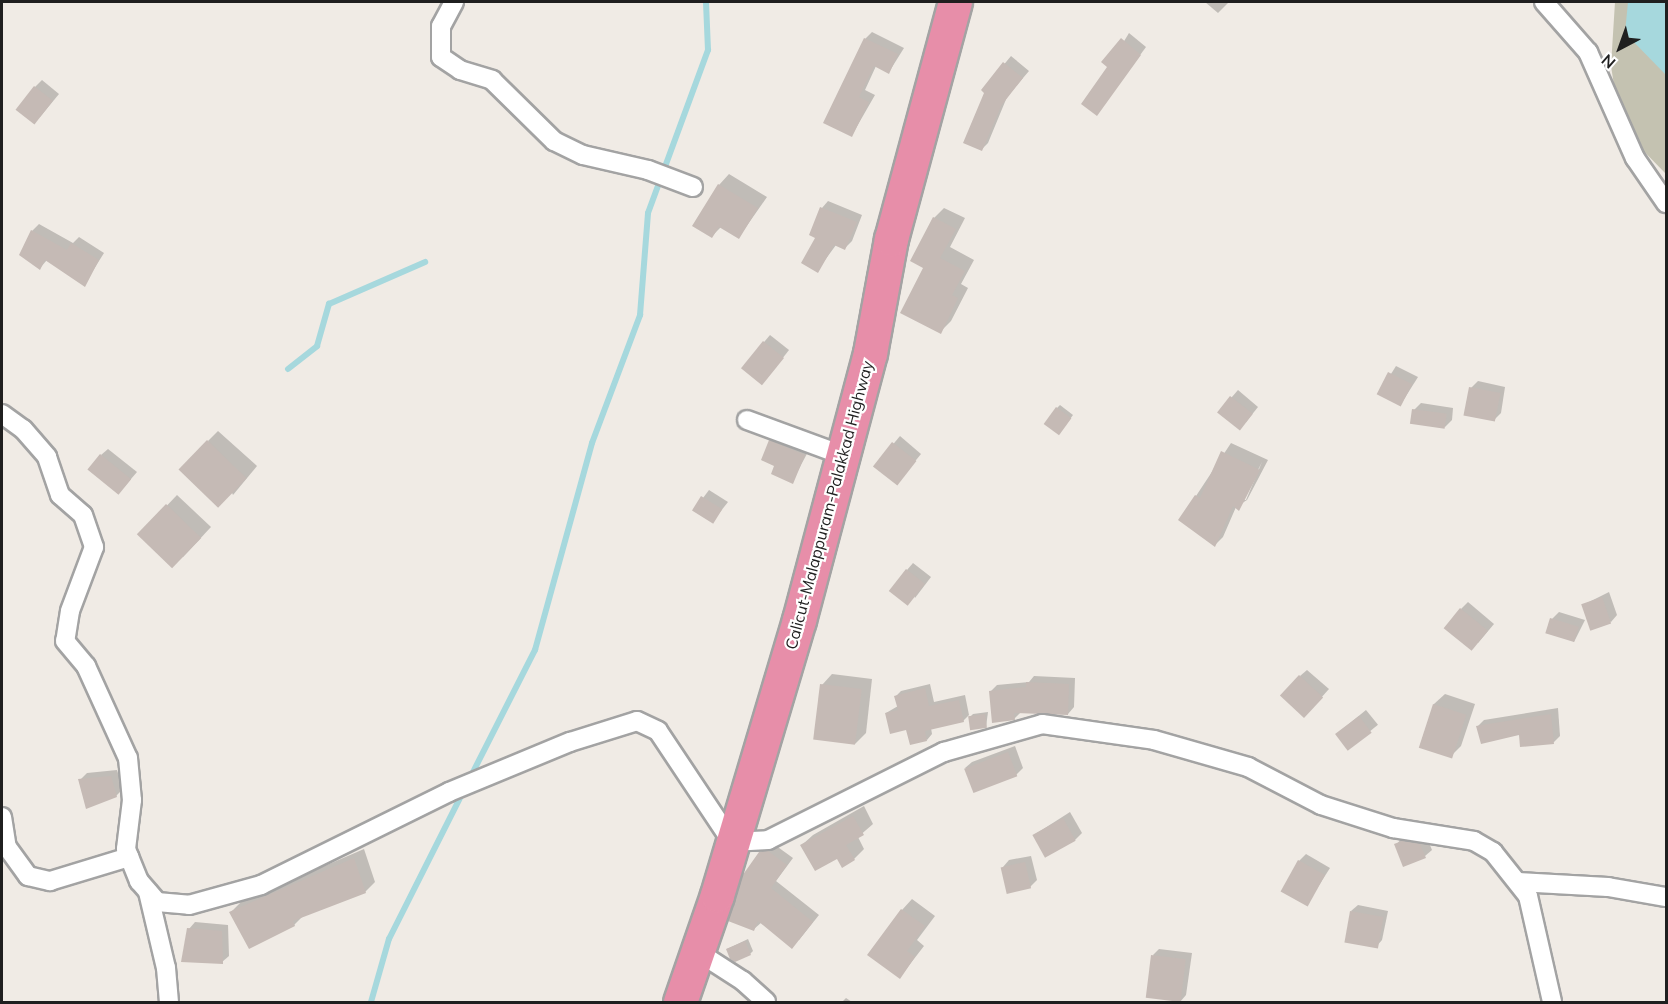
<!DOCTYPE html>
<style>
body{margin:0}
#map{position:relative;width:1668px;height:1004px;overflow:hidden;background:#f0ebe5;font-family:Mulish,sans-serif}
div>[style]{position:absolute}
.construction>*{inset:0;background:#c4c2b1}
.water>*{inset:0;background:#a6d8dd}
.shadow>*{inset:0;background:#0003;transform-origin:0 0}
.stream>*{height:6px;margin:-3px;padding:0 3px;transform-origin:3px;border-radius:3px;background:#a6d8dd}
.building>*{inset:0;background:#c5bab5;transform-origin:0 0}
.roads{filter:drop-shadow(2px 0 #a3a3a3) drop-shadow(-2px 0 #a3a3a3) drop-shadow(0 2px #a3a3a3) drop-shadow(0 -2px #a3a3a3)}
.street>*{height:18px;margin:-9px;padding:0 9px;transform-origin:9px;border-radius:9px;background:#fff}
.highway>*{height:33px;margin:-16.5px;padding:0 16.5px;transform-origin:16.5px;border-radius:16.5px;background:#e78ea9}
span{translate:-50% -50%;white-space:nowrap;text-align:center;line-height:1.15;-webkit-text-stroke:4.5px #fff;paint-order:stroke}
.street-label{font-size:16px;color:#1f1f1f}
.frame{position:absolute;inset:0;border:3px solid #1f1f1f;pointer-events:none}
.north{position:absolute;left:1590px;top:18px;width:60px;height:60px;-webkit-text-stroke:4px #fff;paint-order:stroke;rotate:221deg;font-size:16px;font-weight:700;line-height:24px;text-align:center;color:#1f1f1f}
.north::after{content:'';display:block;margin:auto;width:21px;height:27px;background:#1f1f1f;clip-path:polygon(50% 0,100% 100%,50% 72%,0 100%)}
</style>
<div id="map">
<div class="construction">
<i style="clip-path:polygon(1615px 2px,1666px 2px,1666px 174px,1630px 137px,1617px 104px,1611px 66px)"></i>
</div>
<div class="water">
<i style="clip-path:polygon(1628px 2px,1666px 2px,1666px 75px,1625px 33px)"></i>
</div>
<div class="shadow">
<i style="clip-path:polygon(1205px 2px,1229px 2px,1218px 13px)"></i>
<i style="clip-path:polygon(872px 32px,904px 48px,889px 72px,876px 66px,865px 90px,875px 95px,852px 135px,865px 39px)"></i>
<i style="clip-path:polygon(1129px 33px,1146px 47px,1097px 114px,1109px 66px)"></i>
<i style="clip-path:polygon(1011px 56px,1029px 71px,1007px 97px,988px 143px,982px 149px,986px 92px,983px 90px)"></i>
<i style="clip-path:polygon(42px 80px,59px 94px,40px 117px,35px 87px)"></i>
<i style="clip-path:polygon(729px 174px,767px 197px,739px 237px,721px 227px,712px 236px,719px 185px)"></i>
<i style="clip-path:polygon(828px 201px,862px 215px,852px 241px,845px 248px,836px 245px,817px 271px,822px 208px)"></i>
<i style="clip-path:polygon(944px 208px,965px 218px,950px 247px,974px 260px,961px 284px,968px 288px,951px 321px,940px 332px,925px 267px,934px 218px)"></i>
<i style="clip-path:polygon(39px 224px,73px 243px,79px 237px,104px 253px,84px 285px,47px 260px,40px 268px,32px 231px)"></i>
<i style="clip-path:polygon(770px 335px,789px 350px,768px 377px,742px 368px)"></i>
<i style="clip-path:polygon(1396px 366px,1418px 377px,1401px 404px,1379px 393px)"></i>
<i style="clip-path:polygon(1478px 381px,1505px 387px,1501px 413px,1494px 420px,1471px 388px)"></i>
<i style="clip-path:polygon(1238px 390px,1258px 407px,1246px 422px,1219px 412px)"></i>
<i style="clip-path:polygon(1421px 403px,1453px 408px,1452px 420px,1445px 427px,1414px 410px)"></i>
<i style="clip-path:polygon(1060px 405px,1073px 415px,1062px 430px,1057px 408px)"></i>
<i style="clip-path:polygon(218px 431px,257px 466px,233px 495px,208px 441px)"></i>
<i style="clip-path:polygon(777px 434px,810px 448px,792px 482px,776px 465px,770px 441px)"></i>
<i style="clip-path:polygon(900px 436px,921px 454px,903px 476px,875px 466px)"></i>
<i style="clip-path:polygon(evenodd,1231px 443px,1268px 460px,1247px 500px,1236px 507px,1223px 537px,1215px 545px,1196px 496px,1231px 443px,1262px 462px,1246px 500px,1243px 500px,1262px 462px)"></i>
<i style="clip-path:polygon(108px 449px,137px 472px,125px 486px,101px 455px)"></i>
<i style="clip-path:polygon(709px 490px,728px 502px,713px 521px,694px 510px)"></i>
<i style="clip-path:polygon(177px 495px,211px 527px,183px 557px,139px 535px)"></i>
<i style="clip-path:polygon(913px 563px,931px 577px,915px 598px,907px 570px)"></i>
<i style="clip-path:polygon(1609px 592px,1617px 615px,1611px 622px,1583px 605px)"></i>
<i style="clip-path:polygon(1468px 602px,1494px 624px,1478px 643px,1461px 609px)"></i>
<i style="clip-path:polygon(1559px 612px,1585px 620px,1574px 642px,1552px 619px)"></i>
<i style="clip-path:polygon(1307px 670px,1329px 689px,1311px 709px,1300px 676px)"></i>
<i style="clip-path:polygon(832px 674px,872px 679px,866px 733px,855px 744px,822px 685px)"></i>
<i style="clip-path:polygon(1034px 676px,1075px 678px,1074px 707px,1068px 714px,1021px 712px,1014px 719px,990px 692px,997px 685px,1029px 682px)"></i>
<i style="clip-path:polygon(930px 684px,934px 702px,965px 695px,969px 715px,963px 721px,931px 728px,932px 734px,927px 740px,886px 713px,898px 706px,896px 696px,901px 691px)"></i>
<i style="clip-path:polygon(1445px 694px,1475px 704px,1461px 746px,1450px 757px,1420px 746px,1434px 704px)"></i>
<i style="clip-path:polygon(1558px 708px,1560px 736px,1554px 742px,1477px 727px,1484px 720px)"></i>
<i style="left:1366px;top:710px;width:19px;height:38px;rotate:51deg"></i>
<i style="clip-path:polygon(988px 712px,986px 727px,970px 717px,973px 714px)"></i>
<i style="clip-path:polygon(1015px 746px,1023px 768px,1016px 775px,965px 768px,972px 762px)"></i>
<i style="clip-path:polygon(117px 770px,123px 789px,116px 796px,80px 780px,87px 773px)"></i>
<i style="clip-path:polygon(864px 806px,873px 824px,858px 837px,864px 849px,854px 859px,802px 845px,813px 835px)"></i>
<i style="clip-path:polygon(1070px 812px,1082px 833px,1075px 840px,1034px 835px)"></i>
<i style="clip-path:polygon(1402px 838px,1427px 838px,1432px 850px,1425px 856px,1396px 845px)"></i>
<i style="clip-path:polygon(775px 845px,793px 858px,776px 881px,819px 915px,799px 940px,762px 922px,754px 929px,760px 853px,767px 846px)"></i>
<i style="clip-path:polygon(364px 849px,375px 882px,365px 892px,303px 916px,294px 925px,231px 912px,241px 902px)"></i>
<i style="clip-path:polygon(1306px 854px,1330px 868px,1307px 904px,1299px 861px)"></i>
<i style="clip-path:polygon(1031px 856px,1037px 880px,1030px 887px,1003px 867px,1009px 860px)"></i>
<i style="clip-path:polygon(912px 899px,935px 916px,917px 940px,924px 946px,900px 977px,902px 910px)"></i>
<i style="clip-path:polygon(1358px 905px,1388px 911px,1382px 940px,1376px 947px,1351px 911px)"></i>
<i style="clip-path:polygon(195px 922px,228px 925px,229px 956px,222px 962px,189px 929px)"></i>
<i style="clip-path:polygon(748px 939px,753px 951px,750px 954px,727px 949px)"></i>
<i style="clip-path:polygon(1159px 949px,1192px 953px,1186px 995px,1180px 1002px,1153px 955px)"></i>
<i style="clip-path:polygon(846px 998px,852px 1002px,842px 1002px)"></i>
</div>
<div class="stream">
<i style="left:288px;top:369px;width:37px;rotate:-38deg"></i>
<i style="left:317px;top:346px;width:44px;rotate:-74.1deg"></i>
<i style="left:329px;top:304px;width:105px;rotate:-23.6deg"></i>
<i style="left:470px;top:778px;width:144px;rotate:-63.1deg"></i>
<i style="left:535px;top:650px;width:215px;rotate:-74.6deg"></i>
<i style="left:592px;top:443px;width:137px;rotate:-69.4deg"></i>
<i style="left:640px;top:315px;width:102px;rotate:-85.5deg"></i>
<i style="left:648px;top:213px;width:174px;rotate:-69.8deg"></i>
<i style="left:708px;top:50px;width:48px;rotate:-92.4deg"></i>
<i style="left:371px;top:1002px;width:66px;rotate:-74.1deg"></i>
<i style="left:389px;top:939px;width:167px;rotate:-63.3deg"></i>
</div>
<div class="building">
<i style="clip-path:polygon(864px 38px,898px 54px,889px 74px,874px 66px,859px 97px,869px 102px,852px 137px,823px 123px)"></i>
<i style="clip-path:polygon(1121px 38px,1141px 55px,1097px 116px,1081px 104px,1107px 67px,1101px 62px)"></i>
<i style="clip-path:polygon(1003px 62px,1023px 78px,1001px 106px,982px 151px,963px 143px,984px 93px,981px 90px)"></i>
<i style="left:34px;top:86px;width:24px;height:30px;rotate:38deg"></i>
<i style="clip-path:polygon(718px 184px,758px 208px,739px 239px,719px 227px,712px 238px,692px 226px)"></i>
<i style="clip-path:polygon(820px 207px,857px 222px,845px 250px,834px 245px,818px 273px,801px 263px,815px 238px,809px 235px)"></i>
<i style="clip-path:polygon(933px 217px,956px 229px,940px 258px,965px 271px,952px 295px,958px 298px,941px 334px,900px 313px,923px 268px,910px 261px)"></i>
<i style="clip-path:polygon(31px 230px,67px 250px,71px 243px,99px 260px,85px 287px,45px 260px,40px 270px,19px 255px)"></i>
<i style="left:763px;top:341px;width:27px;height:35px;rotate:39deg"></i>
<i style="left:1388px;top:372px;width:27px;height:25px;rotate:27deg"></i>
<i style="left:1469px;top:387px;width:32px;height:29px;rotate:11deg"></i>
<i style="left:1230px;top:396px;width:29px;height:21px;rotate:38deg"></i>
<i style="left:1056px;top:407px;width:19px;height:21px;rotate:36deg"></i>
<i style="left:1412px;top:409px;width:35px;height:15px;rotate:8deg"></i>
<i style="left:207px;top:440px;width:55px;height:41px;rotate:44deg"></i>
<i style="clip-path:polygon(769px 440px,805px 455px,793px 484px,771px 474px,774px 466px,761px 460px)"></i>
<i style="left:892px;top:442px;width:31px;height:31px;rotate:38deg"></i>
<i style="clip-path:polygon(1221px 451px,1260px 470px,1239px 511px,1233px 506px,1215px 547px,1178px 520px,1195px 495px,1200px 498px)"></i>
<i style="left:100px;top:454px;width:40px;height:20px;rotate:39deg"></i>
<i style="left:701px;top:496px;width:25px;height:17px;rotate:32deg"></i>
<i style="left:166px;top:504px;width:49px;height:42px;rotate:44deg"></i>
<i style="left:906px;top:569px;width:24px;height:28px;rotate:38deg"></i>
<i style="left:1602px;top:597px;width:28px;height:22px;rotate:71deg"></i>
<i style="left:1460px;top:608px;width:36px;height:26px;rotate:39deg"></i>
<i style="left:1550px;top:618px;width:30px;height:16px;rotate:17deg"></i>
<i style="left:1299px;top:675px;width:33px;height:28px;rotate:43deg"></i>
<i style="clip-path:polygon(1026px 682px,1069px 684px,1068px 715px,1014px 713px,1015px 720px,992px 723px,989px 691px,1026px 687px)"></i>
<i style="left:820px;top:684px;width:42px;height:56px;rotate:7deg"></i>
<i style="clip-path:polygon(925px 688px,929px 706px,959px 700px,964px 722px,925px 731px,927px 741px,910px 745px,906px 730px,890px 734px,885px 713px,898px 710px,894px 696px)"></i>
<i style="left:1433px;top:704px;width:35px;height:46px;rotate:18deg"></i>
<i style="left:985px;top:714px;width:14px;height:17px;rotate:82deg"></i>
<i style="clip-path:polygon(1551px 714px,1554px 744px,1520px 747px,1519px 735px,1481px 744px,1476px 726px)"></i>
<i style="left:1359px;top:716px;width:21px;height:30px;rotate:53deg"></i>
<i style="left:1008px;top:752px;width:26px;height:47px;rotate:69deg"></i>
<i style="clip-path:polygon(111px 776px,117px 797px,86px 809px,78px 779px)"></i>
<i style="clip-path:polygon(853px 816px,864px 835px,846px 845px,855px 860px,842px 868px,837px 859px,815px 871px,800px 845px)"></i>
<i style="left:1063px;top:818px;width:26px;height:35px;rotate:61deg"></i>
<i style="clip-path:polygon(1402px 841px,1420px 844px,1426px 858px,1403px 867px,1394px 844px)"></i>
<i style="clip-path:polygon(768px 851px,787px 865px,771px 888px,813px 922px,792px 949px,758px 921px,754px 931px,728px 921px,742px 876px,759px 852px)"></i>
<i style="clip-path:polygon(354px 858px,366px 893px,293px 921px,295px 926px,249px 949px,229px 912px)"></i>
<i style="left:1298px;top:860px;width:31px;height:36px;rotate:29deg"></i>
<i style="left:1025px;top:862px;width:27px;height:25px;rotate:77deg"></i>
<i style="clip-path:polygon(901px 909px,925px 926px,907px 951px,915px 957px,900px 979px,867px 955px)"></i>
<i style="left:1350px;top:911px;width:34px;height:32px;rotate:10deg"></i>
<i style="clip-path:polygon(187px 928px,222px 931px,223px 964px,181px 962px)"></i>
<i style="clip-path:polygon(745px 941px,751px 955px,735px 962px,730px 959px,726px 949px)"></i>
<i style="left:1151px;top:955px;width:35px;height:43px;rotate:7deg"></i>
</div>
<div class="roads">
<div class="street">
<i style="left:454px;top:2px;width:27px;rotate:118deg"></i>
<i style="left:441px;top:26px;width:31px;rotate:90deg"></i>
<i style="left:441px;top:57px;width:23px;rotate:34deg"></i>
<i style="left:460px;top:70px;width:34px;rotate:17deg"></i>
<i style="left:492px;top:80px;width:87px;rotate:44.5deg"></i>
<i style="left:554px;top:141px;width:32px;rotate:26deg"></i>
<i style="left:583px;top:155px;width:67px;rotate:13deg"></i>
<i style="left:648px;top:170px;width:48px;rotate:20.7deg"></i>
<i style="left:1544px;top:2px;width:67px;rotate:48.7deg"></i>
<i style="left:1588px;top:52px;width:116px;rotate:66.1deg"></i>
<i style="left:1635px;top:158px;width:55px;rotate:55.4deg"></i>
<i style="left:2px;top:414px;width:26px;rotate:36deg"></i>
<i style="left:23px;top:429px;width:37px;rotate:49deg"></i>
<i style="left:47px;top:457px;width:40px;rotate:71.1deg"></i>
<i style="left:60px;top:495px;width:30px;rotate:41deg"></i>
<i style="left:83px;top:515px;width:34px;rotate:71deg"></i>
<i style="left:94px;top:547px;width:68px;rotate:110.6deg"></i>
<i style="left:70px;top:611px;width:30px;rotate:99deg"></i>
<i style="left:65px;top:641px;width:33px;rotate:50deg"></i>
<i style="left:86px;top:666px;width:101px;rotate:65.5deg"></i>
<i style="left:128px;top:758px;width:42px;rotate:84.6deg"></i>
<i style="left:132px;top:800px;width:49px;rotate:97deg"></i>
<i style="left:126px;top:849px;width:35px;rotate:68deg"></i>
<i style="left:139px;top:881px;width:28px;rotate:49deg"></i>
<i style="left:157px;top:902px;width:32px;rotate:5deg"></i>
<i style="left:189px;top:905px;width:75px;rotate:-15.5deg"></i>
<i style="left:261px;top:885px;width:210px;rotate:-26.3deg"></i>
<i style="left:449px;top:792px;width:131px;rotate:-22.5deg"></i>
<i style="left:570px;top:742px;width:70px;rotate:-17.4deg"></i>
<i style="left:637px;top:721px;width:23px;rotate:25deg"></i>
<i style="left:658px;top:731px;width:133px;rotate:56.3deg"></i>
<i style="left:732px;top:842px;width:36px;rotate:-3deg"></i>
<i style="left:768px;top:840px;width:197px;rotate:-26.6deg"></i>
<i style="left:944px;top:752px;width:102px;rotate:-15.9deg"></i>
<i style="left:1042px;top:724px;width:113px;rotate:8.1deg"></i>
<i style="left:1154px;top:740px;width:98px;rotate:16deg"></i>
<i style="left:1248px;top:767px;width:82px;rotate:27.5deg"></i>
<i style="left:1321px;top:805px;width:76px;rotate:17.7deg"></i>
<i style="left:1393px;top:828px;width:82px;rotate:9.1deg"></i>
<i style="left:1474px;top:841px;width:22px;rotate:30deg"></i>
<i style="left:1493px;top:852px;width:56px;rotate:51.5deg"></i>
<i style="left:1528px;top:896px;width:109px;rotate:77.2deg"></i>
<i style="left:747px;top:420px;width:101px;rotate:20.2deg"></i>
<i style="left:2px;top:817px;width:30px;rotate:81deg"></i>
<i style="left:7px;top:847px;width:36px;rotate:54deg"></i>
<i style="left:28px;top:876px;width:23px;rotate:13deg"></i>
<i style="left:50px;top:881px;width:83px;rotate:-16.9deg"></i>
<i style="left:1518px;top:882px;width:90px;rotate:3.2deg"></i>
<i style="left:1608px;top:887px;width:59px;rotate:9.8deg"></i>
<i style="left:148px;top:892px;width:78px;rotate:76.7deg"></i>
<i style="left:166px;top:968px;width:34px;rotate:85deg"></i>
<i style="left:698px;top:952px;width:54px;rotate:32.8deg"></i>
<i style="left:743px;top:981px;width:31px;rotate:42deg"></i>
</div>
<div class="highway">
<i style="left:680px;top:1002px;width:113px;rotate:-70.9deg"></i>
<i style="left:717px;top:895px;width:287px;rotate:-73.4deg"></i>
<i style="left:799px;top:620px;width:276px;rotate:-75.1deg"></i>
<i style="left:870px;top:353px;width:116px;rotate:-79.6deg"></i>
<i style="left:891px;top:239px;width:245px;rotate:-74.9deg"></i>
</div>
</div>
<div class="street-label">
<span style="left:829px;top:505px;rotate:-75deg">Calicut-Malappuram-Palakkad Highway</span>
</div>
<div class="frame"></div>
<div class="north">N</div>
</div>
